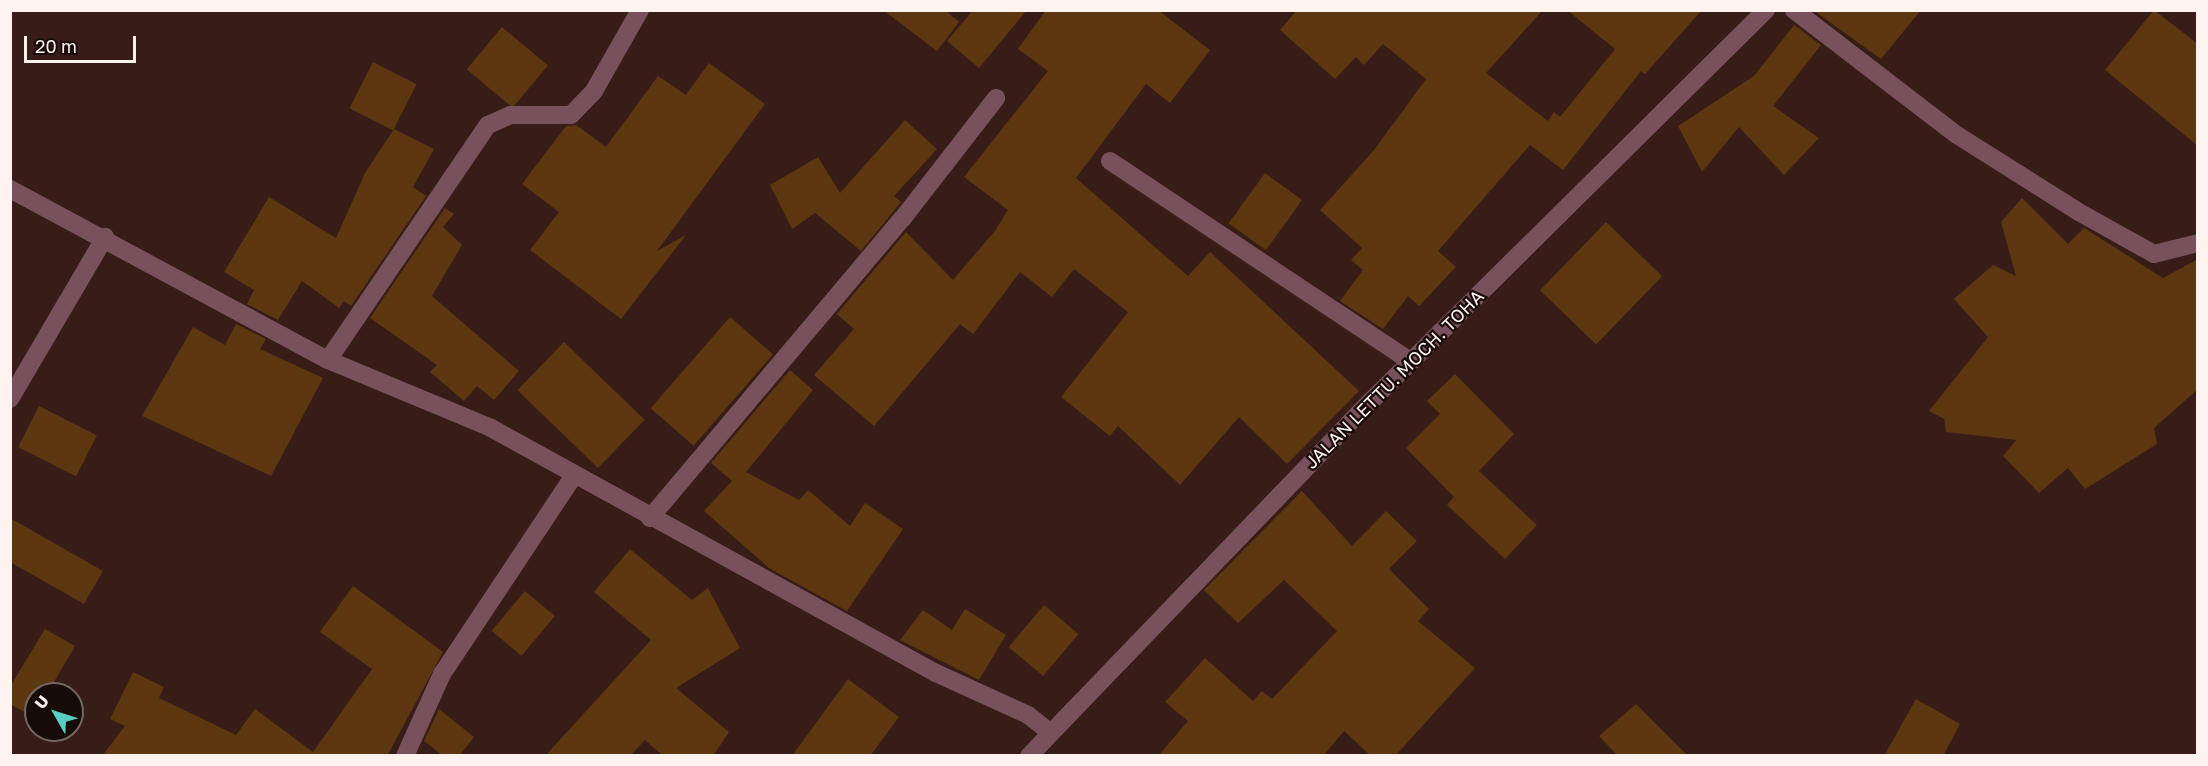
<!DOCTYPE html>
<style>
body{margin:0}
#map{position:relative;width:2208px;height:766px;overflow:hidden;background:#381c17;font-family:"Golos Text",sans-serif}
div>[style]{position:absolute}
.building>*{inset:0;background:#5d370f;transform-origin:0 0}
.street>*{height:18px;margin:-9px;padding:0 9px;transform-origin:9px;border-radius:9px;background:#79515c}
span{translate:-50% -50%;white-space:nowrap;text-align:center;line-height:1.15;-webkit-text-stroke:4.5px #170b08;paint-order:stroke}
.street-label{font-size:18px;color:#fef2ef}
.frame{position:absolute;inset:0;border:12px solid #fef2ef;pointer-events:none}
.north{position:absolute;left:24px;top:682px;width:60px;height:60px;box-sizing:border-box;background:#170b08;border:2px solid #736764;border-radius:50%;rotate:309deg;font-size:16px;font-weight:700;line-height:24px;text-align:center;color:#fef2ef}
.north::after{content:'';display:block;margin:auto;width:21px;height:27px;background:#58cec0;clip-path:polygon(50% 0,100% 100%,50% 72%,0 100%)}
.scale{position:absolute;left:24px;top:36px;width:112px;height:27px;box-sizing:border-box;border:3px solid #fef2ef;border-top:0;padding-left:8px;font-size:18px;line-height:21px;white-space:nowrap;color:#fef2ef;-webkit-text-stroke:4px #170b08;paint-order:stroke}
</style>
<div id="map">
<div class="building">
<i style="clip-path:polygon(883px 10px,945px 10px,959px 22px,937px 51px)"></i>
<i style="clip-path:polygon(973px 10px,1027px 10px,979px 68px,947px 41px)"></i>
<i style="clip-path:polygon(1046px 10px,1158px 10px,1210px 50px,1170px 103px,1146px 84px,1076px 178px,1188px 276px,1210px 252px,1359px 391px,1287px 464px,1239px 417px,1180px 485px,1118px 426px,1110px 436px,1061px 397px,1128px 312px,1074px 269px,1052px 297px,1020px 272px,973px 334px,960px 324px,874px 426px,814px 375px,854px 329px,837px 314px,906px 232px,953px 280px,994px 232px,1008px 210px,964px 177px,1048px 71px,1018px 49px)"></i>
<i style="clip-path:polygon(1297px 10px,1543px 10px,1486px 73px,1548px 121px,1554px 112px,1560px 117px,1615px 49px,1567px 10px,1702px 10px,1645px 74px,1641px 71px,1563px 170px,1530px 145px,1438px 251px,1456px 267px,1419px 306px,1408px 296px,1383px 329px,1340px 301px,1363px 270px,1351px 260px,1362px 248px,1320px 210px,1374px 150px,1426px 79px,1383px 44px,1364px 65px,1356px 57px,1335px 79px,1280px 30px)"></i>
<i style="clip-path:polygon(1813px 10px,1921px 10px,1881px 59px)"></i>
<i style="clip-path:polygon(2154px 10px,2198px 44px,2198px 146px,2105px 70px)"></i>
<i style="clip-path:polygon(1794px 25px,1821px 45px,1773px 106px,1819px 138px,1784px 175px,1739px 127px,1702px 172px,1678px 126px,1754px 76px)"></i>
<i style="left:502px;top:27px;width:60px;height:55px;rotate:40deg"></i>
<i style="left:373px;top:62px;width:49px;height:52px;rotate:27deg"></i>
<i style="clip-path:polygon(709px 63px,765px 104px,657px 251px,686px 235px,621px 319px,530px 250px,559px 212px,522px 184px,566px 126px,576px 125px,606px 147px,658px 76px,686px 95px)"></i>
<i style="clip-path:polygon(905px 120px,937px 149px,894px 196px,901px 202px,861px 251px,815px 213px,792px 229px,770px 185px,818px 157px,840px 193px)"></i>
<i style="clip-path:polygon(394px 129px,434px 149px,413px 187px,426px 196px,351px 306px,344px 301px,339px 308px,302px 281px,278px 320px,247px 304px,254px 290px,224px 272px,269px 197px,336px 238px,365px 173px)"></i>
<i style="left:1265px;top:173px;width:46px;height:62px;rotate:36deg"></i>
<i style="clip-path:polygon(2022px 198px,2068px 244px,2084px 228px,2163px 278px,2198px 259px,2198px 389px,2154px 428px,2157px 444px,2085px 489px,2068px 468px,2039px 493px,2003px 456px,2016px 440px,1946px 432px,1944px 419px,1929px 411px,1988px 337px,1954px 299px,1993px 265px,2016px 276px,2001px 222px)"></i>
<i style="clip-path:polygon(445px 208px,454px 214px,443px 227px,462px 245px,432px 296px,519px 371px,494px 400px,477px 386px,464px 401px,430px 372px,437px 365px,370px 318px)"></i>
<i style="left:1606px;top:222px;width:78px;height:95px;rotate:44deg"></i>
<i style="left:730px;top:317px;width:57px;height:121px;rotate:41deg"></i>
<i style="clip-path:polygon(236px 324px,266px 339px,260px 349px,323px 378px,271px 476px,142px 416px,193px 327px,225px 345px)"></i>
<i style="left:564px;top:342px;width:112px;height:67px;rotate:44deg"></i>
<i style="clip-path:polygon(790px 370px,813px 390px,746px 472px,799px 500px,808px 490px,850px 526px,865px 503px,903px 529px,847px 611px,769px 568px,704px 511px,732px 481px,711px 463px)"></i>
<i style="clip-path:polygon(1455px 374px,1514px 434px,1479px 471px,1537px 525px,1505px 559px,1447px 505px,1454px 497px,1406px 448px,1440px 414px,1427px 401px)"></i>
<i style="left:39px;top:406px;width:65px;height:46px;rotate:27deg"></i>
<i style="clip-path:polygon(1302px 491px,1352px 546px,1386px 511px,1417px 541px,1389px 569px,1429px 609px,1418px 621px,1475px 668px,1395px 756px,1371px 756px,1344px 731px,1323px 756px,1158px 756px,1188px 721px,1165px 702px,1205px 658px,1253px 701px,1262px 691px,1272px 699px,1337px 631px,1284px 580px,1238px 623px,1204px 590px)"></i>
<i style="clip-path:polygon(10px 518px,103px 571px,84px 604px,10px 562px)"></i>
<i style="clip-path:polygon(630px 549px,692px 600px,708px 588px,740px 648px,676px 688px,729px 732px,713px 756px,663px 756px,645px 740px,630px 756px,545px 756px,651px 640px,594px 592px)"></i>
<i style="clip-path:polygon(353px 586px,443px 652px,387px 756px,102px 756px,125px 726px,110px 719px,133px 672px,164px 687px,159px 698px,236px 735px,255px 709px,313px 752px,372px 669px,320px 632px)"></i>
<i style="left:525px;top:591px;width:39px;height:52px;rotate:40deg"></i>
<i style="left:1044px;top:605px;width:45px;height:55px;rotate:40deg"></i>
<i style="clip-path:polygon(965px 609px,1006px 635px,979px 680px,900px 640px,923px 610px,952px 630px)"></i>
<i style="clip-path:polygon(45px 629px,75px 646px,47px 694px,36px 694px,34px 717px,10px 704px,10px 687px)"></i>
<i style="clip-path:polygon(848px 679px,899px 717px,870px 756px,792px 756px)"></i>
<i style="clip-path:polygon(1916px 699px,1960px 724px,1943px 756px,1884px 756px)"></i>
<i style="clip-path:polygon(1636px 704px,1688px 756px,1618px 756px,1599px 736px)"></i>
<i style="clip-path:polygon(439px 709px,474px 737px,459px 756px,443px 756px,424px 741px)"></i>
</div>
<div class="street">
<i style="left:1794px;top:10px;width:205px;rotate:37.5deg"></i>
<i style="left:1957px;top:135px;width:142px;rotate:32.3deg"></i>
<i style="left:2077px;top:211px;width:88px;rotate:29.2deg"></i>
<i style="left:2154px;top:254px;width:45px;rotate:-14deg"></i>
<i style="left:1110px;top:161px;width:362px;rotate:33.7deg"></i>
<i style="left:10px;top:189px;width:361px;rotate:28.3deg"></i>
<i style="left:328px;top:360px;width:177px;rotate:22.6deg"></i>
<i style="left:491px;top:428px;width:508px;rotate:28.84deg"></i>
<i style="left:936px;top:673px;width:101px;rotate:24.5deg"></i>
<i style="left:1028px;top:715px;width:28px;rotate:38deg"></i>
<i style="left:328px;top:360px;width:284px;rotate:-55.8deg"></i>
<i style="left:488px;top:125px;width:24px;rotate:-24deg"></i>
<i style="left:510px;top:115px;width:61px"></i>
<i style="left:571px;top:115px;width:33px;rotate:-46deg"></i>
<i style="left:594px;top:91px;width:93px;rotate:-60.4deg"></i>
<i style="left:10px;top:399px;width:188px;rotate:-59.6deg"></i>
<i style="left:650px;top:518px;width:392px;rotate:-49.9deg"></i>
<i style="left:903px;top:218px;width:152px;rotate:-52.2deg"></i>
<i style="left:405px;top:756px;width:90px;rotate:-65.7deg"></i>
<i style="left:442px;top:674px;width:239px;rotate:-56.4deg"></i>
<i style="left:1029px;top:756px;width:492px;rotate:-46.1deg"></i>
<i style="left:1370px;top:402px;width:557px;rotate:-44.71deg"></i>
</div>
<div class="street-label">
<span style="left:1394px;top:379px;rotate:-45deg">JALAN LETTU. MOCH. TOHA</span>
</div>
<div class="frame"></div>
<div class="north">U</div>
<div class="scale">20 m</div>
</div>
